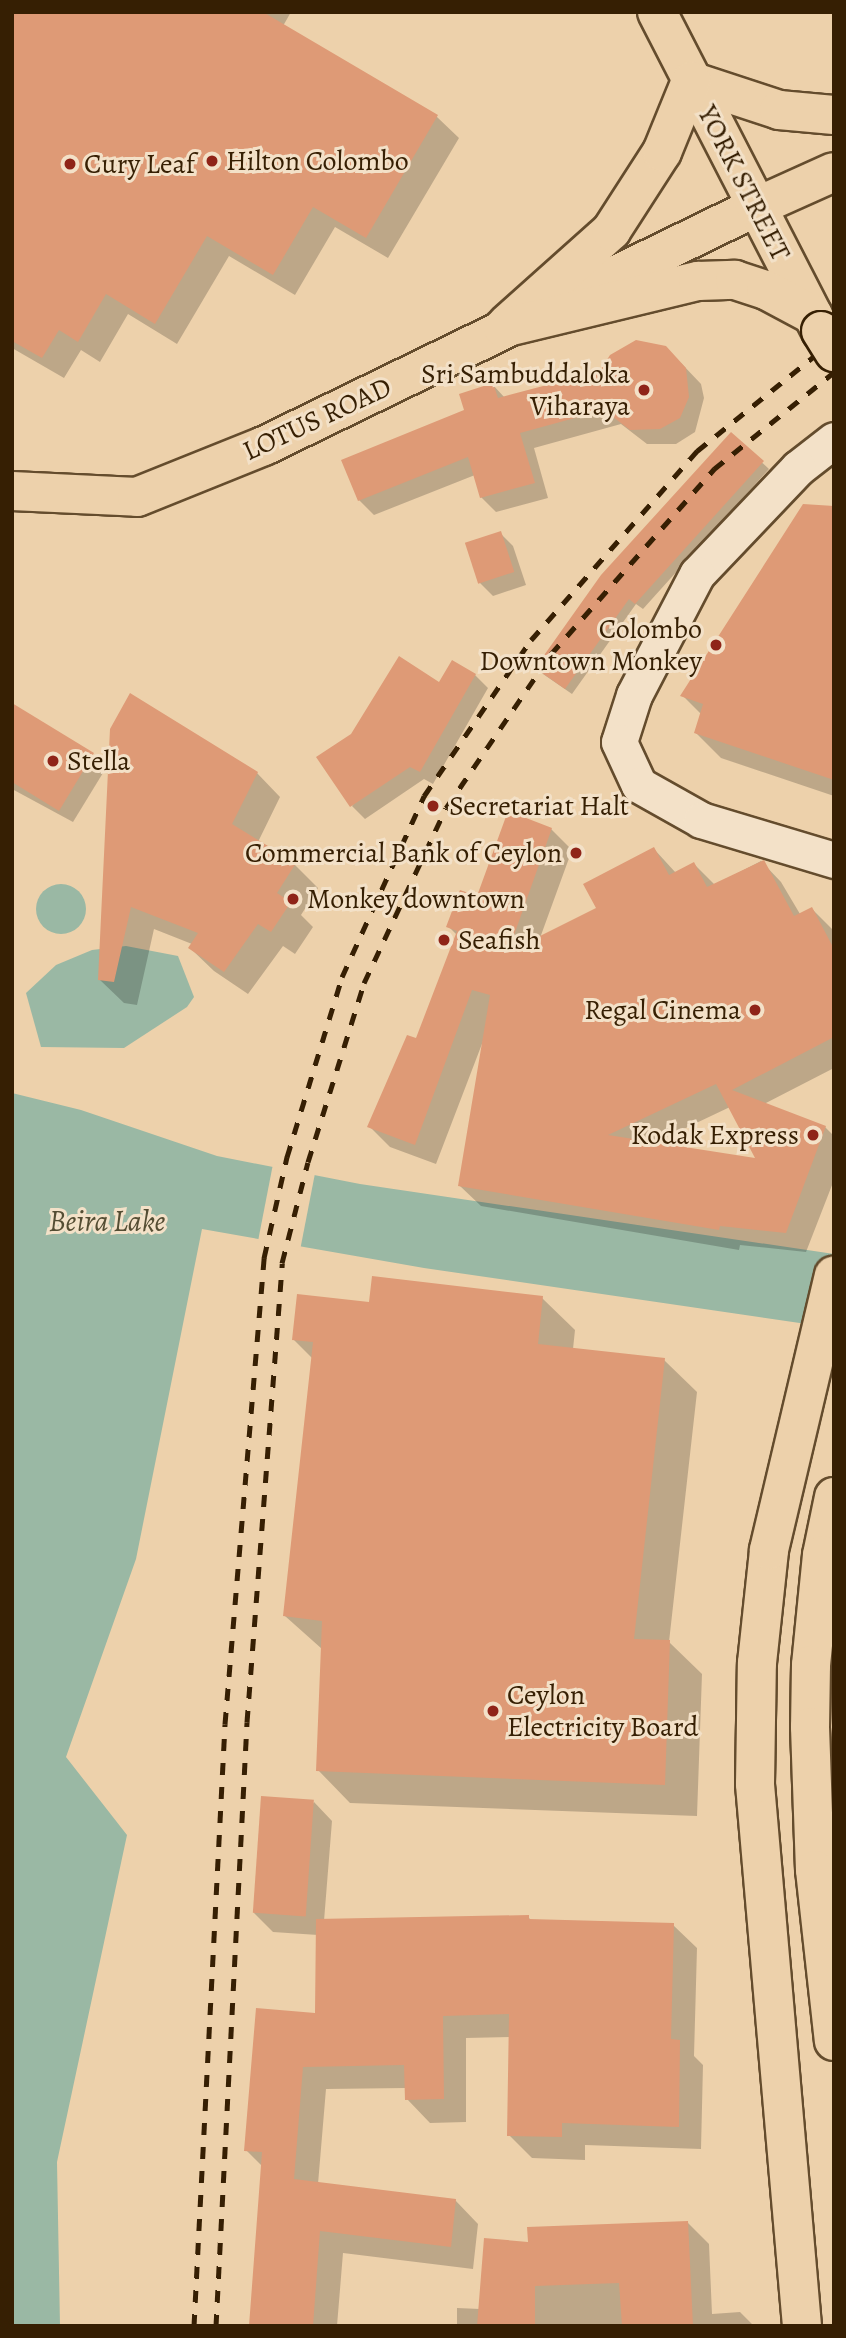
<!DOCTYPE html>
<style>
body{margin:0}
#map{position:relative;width:846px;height:2338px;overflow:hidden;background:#edd1ab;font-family:Alegreya,serif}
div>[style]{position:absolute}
.water>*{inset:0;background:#9ab8a4}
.round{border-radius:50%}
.pier>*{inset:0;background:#edd1ab;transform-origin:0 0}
.shadow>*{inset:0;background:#0003}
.building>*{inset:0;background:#de9a76;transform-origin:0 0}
.roads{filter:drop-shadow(2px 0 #644c2d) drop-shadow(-2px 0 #644c2d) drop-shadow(0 2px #644c2d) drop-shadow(0 -2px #644c2d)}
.minor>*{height:35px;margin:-17.5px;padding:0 17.5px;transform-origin:17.5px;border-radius:17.5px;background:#f3e1c8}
.major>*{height:38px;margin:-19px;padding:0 19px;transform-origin:19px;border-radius:19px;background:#edd1ab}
.highway>*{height:38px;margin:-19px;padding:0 19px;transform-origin:19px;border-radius:19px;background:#edd1ab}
.rail>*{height:5px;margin-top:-2.5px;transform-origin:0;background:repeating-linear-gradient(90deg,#361f03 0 12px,transparent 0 24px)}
.bridges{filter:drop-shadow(2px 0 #361f03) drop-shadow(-2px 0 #361f03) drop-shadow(0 2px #361f03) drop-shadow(0 -2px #361f03)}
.highway-bridge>*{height:38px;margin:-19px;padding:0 19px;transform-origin:19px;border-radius:19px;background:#edd1ab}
.dots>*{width:19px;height:19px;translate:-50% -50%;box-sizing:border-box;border:4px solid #f3e1c8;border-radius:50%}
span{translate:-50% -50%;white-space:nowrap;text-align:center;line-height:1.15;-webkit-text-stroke:6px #f3e1c8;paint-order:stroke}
.poi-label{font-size:28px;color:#361f03}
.left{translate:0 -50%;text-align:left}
.right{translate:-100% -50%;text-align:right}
.street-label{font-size:28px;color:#361f03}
.water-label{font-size:30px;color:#544d33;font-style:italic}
.frame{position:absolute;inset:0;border:14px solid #361f03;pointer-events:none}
</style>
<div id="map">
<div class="water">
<i class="round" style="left:36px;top:884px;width:50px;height:50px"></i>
<i style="clip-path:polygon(126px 946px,178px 956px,194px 997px,187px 1007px,124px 1048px,41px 1047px,26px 993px,56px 965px,92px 950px)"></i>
<i style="clip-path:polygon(12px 1093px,81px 1110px,217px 1156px,360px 1184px,834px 1254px,834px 1328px,424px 1268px,202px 1229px,136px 1559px,66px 1757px,127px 1835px,57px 2162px,60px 2326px,12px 2326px)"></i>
</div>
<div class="pier">
<i style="left:273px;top:1164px;width:43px;height:80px;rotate:11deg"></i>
</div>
<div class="shadow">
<i style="clip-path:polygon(12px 12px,291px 12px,283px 26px,437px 117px,459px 138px,388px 258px,335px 227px,295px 295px,229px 256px,177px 344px,128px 314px,100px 362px,81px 350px,64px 378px,12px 348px)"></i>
<i style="clip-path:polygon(681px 363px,701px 384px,704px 398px,695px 432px,676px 444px,647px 444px,621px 424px,534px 448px,548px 498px,496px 512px,481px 497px,475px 475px,374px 515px,359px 500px,343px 461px,466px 411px,493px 385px,505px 398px)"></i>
<i style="clip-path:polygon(731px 434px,769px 469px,643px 609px,636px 604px,572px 694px,543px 674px,537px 668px)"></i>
<i style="clip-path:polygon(834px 507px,834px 796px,721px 758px,696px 733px,702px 715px,682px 695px)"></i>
<i style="clip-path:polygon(500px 533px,513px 546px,526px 585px,493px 596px,480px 583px,467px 543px)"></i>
<i style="clip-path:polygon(475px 675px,488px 688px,433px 784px,424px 779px,365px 819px,352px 806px,440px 684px)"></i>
<i style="clip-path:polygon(12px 704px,106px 768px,73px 822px,12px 789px)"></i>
<i style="clip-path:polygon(112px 730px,257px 773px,280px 797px,258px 842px,295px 865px,318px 888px,301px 915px,313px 927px,295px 954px,283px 946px,248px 994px,214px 971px,190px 948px,192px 944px,154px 929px,137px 1005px,124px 1003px,100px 980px)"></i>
<i style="clip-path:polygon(evenodd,551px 829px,572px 850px,540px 938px,599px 909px,654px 849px,676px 873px,694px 864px,715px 885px,761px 861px,781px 882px,800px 914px,812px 909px,832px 929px,834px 1068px,764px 1104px,825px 1127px,834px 1136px,834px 1180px,806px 1252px,740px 1245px,739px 1250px,481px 1206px,460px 1186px,485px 1036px,436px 1164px,390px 1147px,369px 1126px,417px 1040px,457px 935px,448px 926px,551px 829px,730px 1107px,758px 1160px,652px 1144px,730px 1107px)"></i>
<i style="clip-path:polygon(542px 1298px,575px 1330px,573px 1349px,664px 1360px,697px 1392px,669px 1642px,702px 1674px,697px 1816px,350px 1803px,318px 1770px,322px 1649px,285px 1616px,313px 1359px,294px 1340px,370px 1304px)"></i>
<i style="clip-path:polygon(314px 1802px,332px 1821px,324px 1921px,528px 1917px,532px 1921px,673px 1925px,697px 1948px,694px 2056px,703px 2065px,701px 2149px,585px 2145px,585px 2160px,532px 2158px,509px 2135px,511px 2037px,466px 2038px,466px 2122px,430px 2123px,407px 2099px,406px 2088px,326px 2089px,318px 2184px,455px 2200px,478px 2224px,473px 2269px,343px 2253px,337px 2326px,251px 2326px,262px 2166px,246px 2150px,317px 2015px,318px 1935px,273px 1932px,254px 1913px)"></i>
<i style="clip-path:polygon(688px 2223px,709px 2244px,712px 2314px,740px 2312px,754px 2326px,457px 2326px,457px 2308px,480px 2309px,529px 2243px)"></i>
</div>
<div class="building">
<i style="clip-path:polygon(12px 12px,263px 12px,438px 115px,366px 238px,313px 207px,273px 275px,207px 236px,155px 324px,106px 294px,78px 342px,59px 330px,42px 358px,12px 341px)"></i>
<i style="clip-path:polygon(636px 340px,666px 346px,686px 368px,689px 397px,680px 418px,660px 429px,630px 430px,604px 410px,520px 433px,535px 483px,480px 498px,468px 457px,358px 501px,341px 460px,464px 410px,459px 394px,493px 383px,498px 398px,600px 371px,610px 355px)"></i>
<i style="clip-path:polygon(731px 432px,764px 461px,635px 604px,629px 599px,565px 689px,535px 668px,601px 575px)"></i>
<i style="clip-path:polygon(803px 504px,834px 506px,834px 780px,694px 733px,703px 704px,680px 696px)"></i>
<i style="left:501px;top:531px;width:43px;height:38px;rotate:72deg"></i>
<i style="clip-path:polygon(399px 656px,439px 682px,452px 660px,476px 674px,420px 772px,410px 767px,350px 807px,316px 757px,351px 734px)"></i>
<i style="clip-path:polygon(130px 693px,258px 772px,232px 824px,296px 863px,277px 893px,291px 902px,271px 932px,258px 924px,224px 972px,188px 948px,198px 933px,131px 907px,114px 982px,98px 980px,110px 729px)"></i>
<i style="clip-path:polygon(12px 703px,94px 753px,59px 811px,12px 782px)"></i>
<i style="clip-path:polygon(evenodd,508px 811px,552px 828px,508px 952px,596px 908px,583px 884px,654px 847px,669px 875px,694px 862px,707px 887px,764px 860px,794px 916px,812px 907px,834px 949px,834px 1037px,732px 1090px,826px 1126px,786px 1233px,720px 1226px,719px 1230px,458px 1186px,490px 995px,472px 990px,415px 1145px,367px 1127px,407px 1035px,416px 1038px,457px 931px,446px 927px,460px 890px,477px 896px,508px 811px,716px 1084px,755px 1158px,608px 1135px,716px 1084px)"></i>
<i style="clip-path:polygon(372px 1276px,543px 1296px,538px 1344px,665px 1358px,634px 1639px,670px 1640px,665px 1785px,316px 1771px,322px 1621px,283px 1616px,313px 1342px,292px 1340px,297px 1294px,369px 1302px)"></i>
<i style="left:261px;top:1796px;width:53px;height:117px;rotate:4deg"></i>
<i style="clip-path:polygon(529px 1915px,529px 1919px,674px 1923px,671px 2039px,680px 2040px,679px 2127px,562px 2123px,562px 2137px,507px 2136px,509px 2014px,443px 2016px,444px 2099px,405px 2100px,404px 2065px,303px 2067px,294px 2179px,456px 2199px,451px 2247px,320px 2231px,313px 2326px,249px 2326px,262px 2152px,244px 2151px,256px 2008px,315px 2013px,316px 1919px)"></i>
<i style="clip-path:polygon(688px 2221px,693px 2326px,622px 2326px,619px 2283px,535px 2286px,535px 2326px,477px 2326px,484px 2238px,528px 2242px,527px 2227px)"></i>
</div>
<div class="roads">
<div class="minor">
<i style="left:834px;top:440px;width:46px;rotate:142.1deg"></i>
<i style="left:798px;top:468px;width:146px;rotate:133.6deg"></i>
<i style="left:697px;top:574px;width:136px;rotate:117.5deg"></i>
<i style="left:634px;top:695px;width:49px;rotate:107.7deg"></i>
<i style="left:619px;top:742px;width:47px;rotate:65.1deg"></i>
<i style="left:639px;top:785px;width:71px;rotate:29.4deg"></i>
<i style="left:701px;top:820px;width:139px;rotate:16.7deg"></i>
</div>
<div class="major">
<i style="left:12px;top:491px;width:125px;rotate:2.7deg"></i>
<i style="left:137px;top:497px;width:137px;rotate:-21.9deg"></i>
<i style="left:264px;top:446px;width:547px;rotate:-25.91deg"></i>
</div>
<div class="highway">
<i style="left:657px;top:12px;width:359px;rotate:62.8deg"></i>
<i style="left:691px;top:81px;width:93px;rotate:18.2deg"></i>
<i style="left:779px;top:110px;width:55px;rotate:5.2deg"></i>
<i style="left:756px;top:207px;width:85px;rotate:-24.2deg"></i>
<i style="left:507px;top:324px;width:140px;rotate:-41.8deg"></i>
<i style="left:611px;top:231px;width:94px;rotate:-57.2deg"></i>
<i style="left:662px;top:152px;width:77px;rotate:-67.8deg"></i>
<i style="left:503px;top:328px;width:201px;rotate:-13.6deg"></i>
<i style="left:698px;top:281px;width:37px;rotate:-2deg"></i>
<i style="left:735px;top:280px;width:33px;rotate:18deg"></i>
<i style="left:766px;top:290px;width:53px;rotate:28deg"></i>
<i style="left:834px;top:1497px;width:59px;rotate:101.7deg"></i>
<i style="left:822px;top:1555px;width:111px;rotate:95.7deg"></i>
<i style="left:811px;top:1665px;width:62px;rotate:90.9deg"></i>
<i style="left:810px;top:1727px;width:143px;rotate:88deg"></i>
<i style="left:815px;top:1870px;width:172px;rotate:83.7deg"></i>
<i style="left:802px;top:2326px;width:544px;rotate:-94.96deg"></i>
<i style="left:755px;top:1784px;width:121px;rotate:-89.1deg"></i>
<i style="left:757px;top:1663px;width:114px;rotate:-83.9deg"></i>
<i style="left:769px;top:1550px;width:282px;rotate:-76.7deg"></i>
</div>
</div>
<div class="rail">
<i style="left:194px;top:2326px;width:603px;rotate:-87.05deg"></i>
<i style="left:225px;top:1724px;width:468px;rotate:-85.2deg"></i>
<i style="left:264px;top:1258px;width:104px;rotate:-77.2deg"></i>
<i style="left:287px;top:1157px;width:188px;rotate:-73deg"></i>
<i style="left:342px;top:977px;width:199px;rotate:-65.6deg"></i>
<i style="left:424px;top:796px;width:189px;rotate:-55.6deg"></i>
<i style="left:531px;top:640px;width:252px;rotate:-48.7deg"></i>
<i style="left:697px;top:451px;width:176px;rotate:-39deg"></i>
<i style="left:216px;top:2326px;width:605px;rotate:-87.06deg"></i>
<i style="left:247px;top:1722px;width:460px;rotate:-85.6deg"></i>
<i style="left:282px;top:1263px;width:104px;rotate:-75.6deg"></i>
<i style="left:308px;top:1162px;width:188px;rotate:-72.6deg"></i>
<i style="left:364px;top:983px;width:193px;rotate:-64.9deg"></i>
<i style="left:446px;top:808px;width:186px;rotate:-55.7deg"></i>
<i style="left:551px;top:654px;width:247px;rotate:-48.6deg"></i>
<i style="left:714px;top:469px;width:154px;rotate:-38.9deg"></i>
</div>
<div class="bridges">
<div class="highway-bridge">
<i style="left:821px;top:331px;width:25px;rotate:58deg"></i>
</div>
</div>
<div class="dots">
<i style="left:212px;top:161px;background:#8f2418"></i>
<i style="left:70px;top:164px;background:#8f2418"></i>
<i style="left:644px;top:390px;background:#8f2418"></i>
<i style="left:716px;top:645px;background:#8f2418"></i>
<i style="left:53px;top:761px;background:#8f2418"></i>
<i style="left:433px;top:806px;background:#8f2418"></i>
<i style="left:576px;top:853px;background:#8f2418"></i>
<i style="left:293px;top:899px;background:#8f2418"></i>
<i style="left:444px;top:940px;background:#8f2418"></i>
<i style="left:755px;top:1010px;background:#8f2418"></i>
<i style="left:813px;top:1135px;background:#8f2418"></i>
<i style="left:493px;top:1711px;background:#8f2418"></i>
</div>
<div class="poi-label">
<span class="left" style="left:226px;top:161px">Hilton Colombo</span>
<span class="left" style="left:84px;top:164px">Cury Leaf</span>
<span class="right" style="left:630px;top:390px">Sri Sambuddaloka<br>Viharaya</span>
<span class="right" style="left:702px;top:645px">Colombo<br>Downtown Monkey</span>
<span class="left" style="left:67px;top:761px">Stella</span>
<span class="left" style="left:449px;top:806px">Secretariat Halt</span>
<span class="right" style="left:562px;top:853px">Commercial Bank of Ceylon</span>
<span class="left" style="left:307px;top:899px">Monkey downtown</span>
<span class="left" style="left:458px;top:940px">Seafish</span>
<span class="right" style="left:741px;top:1010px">Regal Cinema</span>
<span class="right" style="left:799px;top:1135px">Kodak Express</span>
<span class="left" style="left:507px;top:1711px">Ceylon<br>Electricity Board</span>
</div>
<div class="street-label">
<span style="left:744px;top:183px;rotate:63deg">YORK STREET</span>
<span style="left:317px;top:419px;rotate:-25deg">LOTUS ROAD</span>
</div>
<div class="water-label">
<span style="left:107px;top:1221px">Beira Lake</span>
</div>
<div class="frame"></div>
</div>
